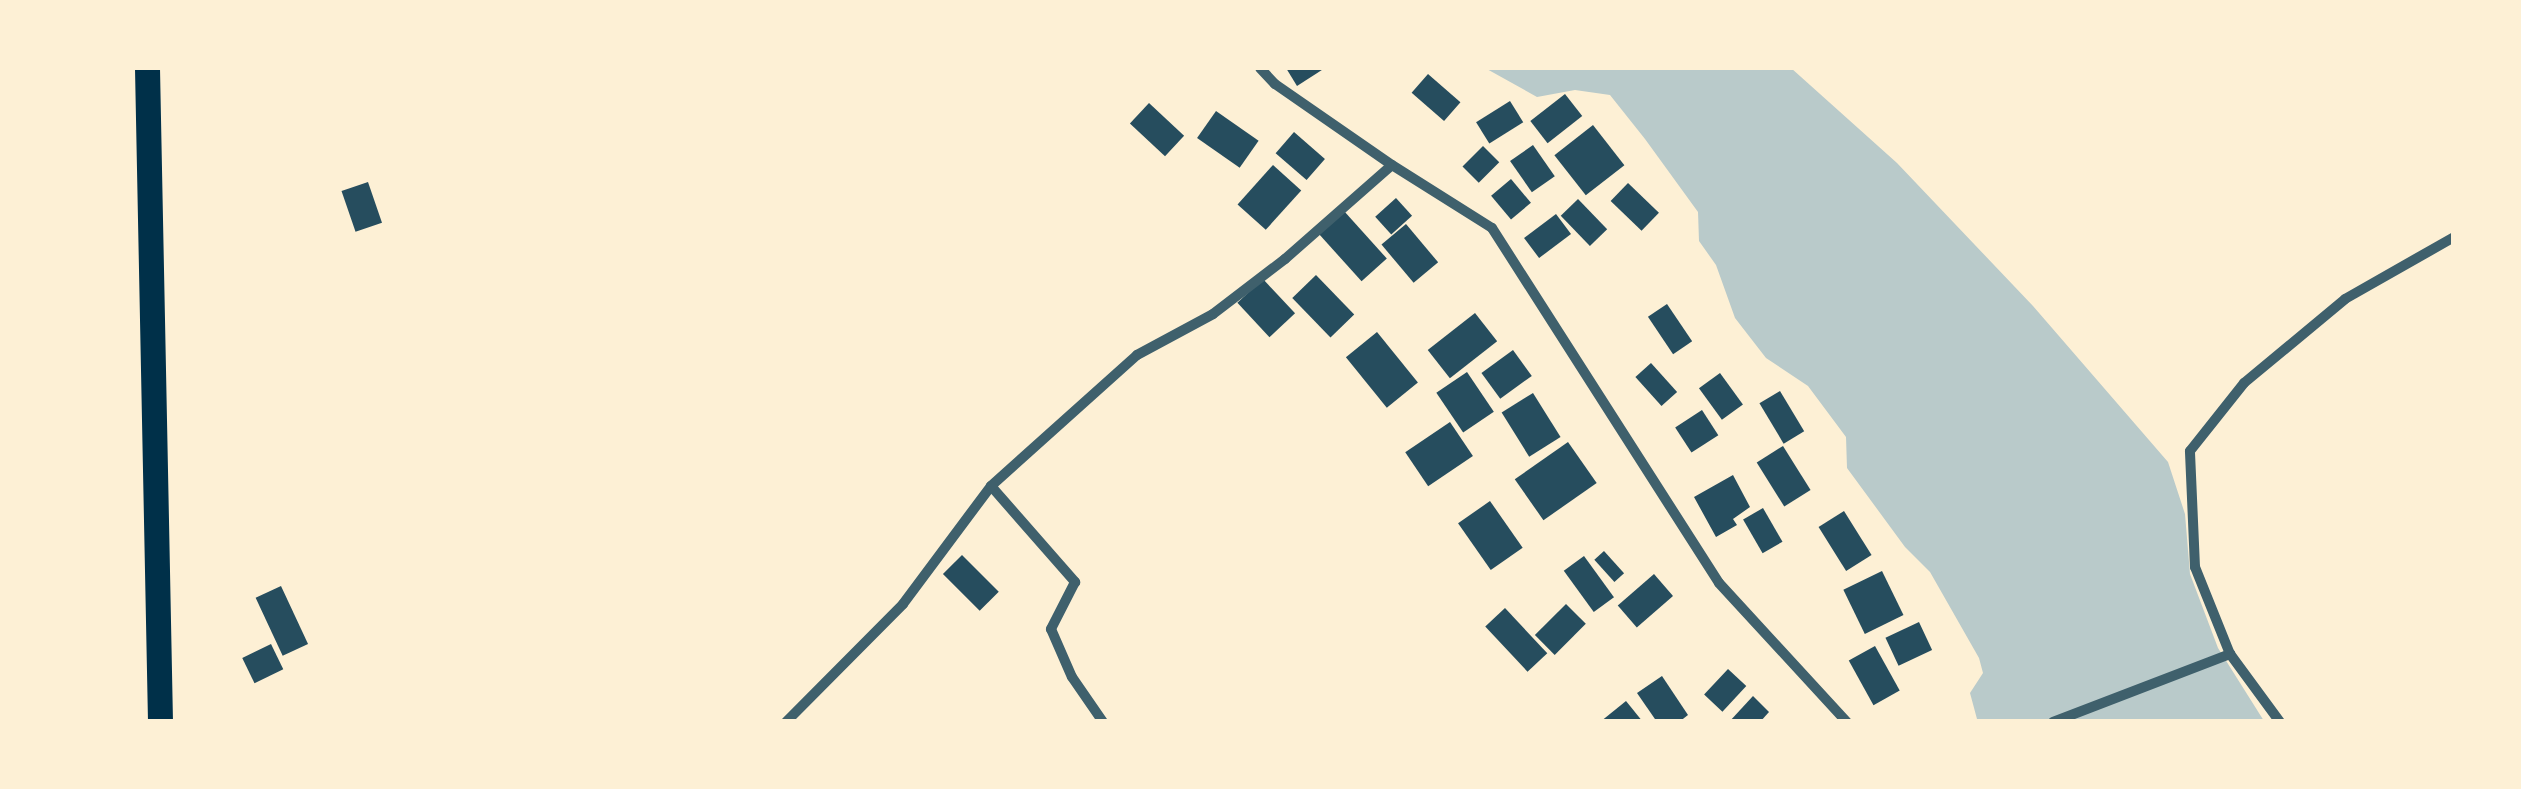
<!DOCTYPE html>
<style>
body{margin:0}
#map{position:relative;width:2521px;height:789px;overflow:hidden;background:#fdf0d5;font-family:Mulish,sans-serif}
div>[style]{position:absolute}
.green>*{inset:0;background:#b9caca}
.building>*{inset:0;background:#264d5e;transform-origin:0 0}
.minor>*{height:10px;margin:-5px;padding:0 5px;transform-origin:5px;border-radius:5px;background:#3f606c}
.primary>*{height:25px;margin:-12.5px;padding:0 12.5px;transform-origin:12.5px;border-radius:12.5px;background:#003049}
span{translate:-50% -50%;white-space:nowrap;text-align:center;line-height:1.15;-webkit-text-stroke:8px #fdf0d5;paint-order:stroke}
.frame{position:absolute;inset:0;border:70px solid #fdf0d5;pointer-events:none}
</style>
<div id="map">
<div class="green">
<i style="clip-path:polygon(1485px 68px,1791px 68px,1897px 163px,2033px 306px,2168px 462px,2185px 514px,2190px 574px,2218px 648px,2264px 721px,1977px 719px,1970px 693px,1983px 673px,1979px 658px,1930px 572px,1905px 547px,1847px 468px,1846px 437px,1808px 386px,1766px 358px,1735px 318px,1716px 265px,1699px 241px,1698px 212px,1645px 139px,1610px 95px,1575px 90px,1537px 97px)"></i>
</div>
<div class="building">
<i style="clip-path:polygon(1286px 68px,1325px 68px,1297px 86px)"></i>
<i style="left:1428px;top:74px;width:43px;height:25px;rotate:41deg"></i>
<i style="left:1565px;top:94px;width:28px;height:44px;rotate:52deg"></i>
<i style="left:1510px;top:101px;width:25px;height:40px;rotate:58deg"></i>
<i style="left:1149px;top:103px;width:48px;height:28px;rotate:43deg"></i>
<i style="left:1216px;top:111px;width:52px;height:33px;rotate:35deg"></i>
<i style="left:1593px;top:125px;width:51px;height:49px;rotate:52deg"></i>
<i style="left:1294px;top:132px;width:41px;height:28px;rotate:41deg"></i>
<i style="left:1533px;top:145px;width:38px;height:28px;rotate:55deg"></i>
<i style="left:1483px;top:146px;width:23px;height:29px;rotate:45deg"></i>
<i style="left:1273px;top:165px;width:38px;height:53px;rotate:42deg"></i>
<i style="left:1511px;top:179px;width:31px;height:26px;rotate:50deg"></i>
<i style="left:368px;top:182px;width:43px;height:28px;rotate:71deg"></i>
<i style="left:1628px;top:183px;width:43px;height:25px;rotate:44deg"></i>
<i style="left:1396px;top:198px;width:24px;height:28px;rotate:48deg"></i>
<i style="left:1578px;top:199px;width:42px;height:24px;rotate:46deg"></i>
<i style="left:1344px;top:211px;width:64px;height:34px;rotate:48deg"></i>
<i style="left:1556px;top:214px;width:25px;height:40px;rotate:53deg"></i>
<i style="left:1406px;top:224px;width:50px;height:32px;rotate:50deg"></i>
<i style="left:1316px;top:275px;width:55px;height:33px;rotate:46deg"></i>
<i style="left:1263px;top:279px;width:47px;height:35px;rotate:47deg"></i>
<i style="left:1667px;top:304px;width:45px;height:23px;rotate:56deg"></i>
<i style="left:1475px;top:313px;width:36px;height:60px;rotate:52deg"></i>
<i style="left:1377px;top:332px;width:65px;height:40px;rotate:51deg"></i>
<i style="left:1513px;top:350px;width:32px;height:39px;rotate:54deg"></i>
<i style="left:1651px;top:363px;width:39px;height:21px;rotate:48deg"></i>
<i style="left:1467px;top:372px;width:48px;height:37px;rotate:56deg"></i>
<i style="left:1720px;top:373px;width:39px;height:26px;rotate:54deg"></i>
<i style="left:1780px;top:391px;width:47px;height:24px;rotate:59deg"></i>
<i style="left:1533px;top:393px;width:52px;height:37px;rotate:58deg"></i>
<i style="left:1702px;top:410px;width:30px;height:32px;rotate:57deg"></i>
<i style="left:1450px;top:422px;width:41px;height:54px;rotate:56deg"></i>
<i style="left:1568px;top:442px;width:50px;height:65px;rotate:55deg"></i>
<i style="left:1783px;top:446px;width:52px;height:31px;rotate:58deg"></i>
<i style="clip-path:polygon(1733px 475px,1750px 507px,1733px 519px,1737px 525px,1716px 537px,1694px 497px)"></i>
<i style="left:1490px;top:501px;width:57px;height:39px;rotate:55deg"></i>
<i style="left:1763px;top:508px;width:39px;height:23px;rotate:60deg"></i>
<i style="left:1844px;top:511px;width:52px;height:30px;rotate:58deg"></i>
<i style="left:1604px;top:551px;width:30px;height:13px;rotate:48deg"></i>
<i style="left:962px;top:555px;width:52px;height:27px;rotate:45deg"></i>
<i style="left:1584px;top:556px;width:51px;height:25px;rotate:54deg"></i>
<i style="left:1882px;top:571px;width:49px;height:43px;rotate:64deg"></i>
<i style="left:1654px;top:574px;width:29px;height:48px;rotate:49deg"></i>
<i style="left:281px;top:586px;width:64px;height:28px;rotate:65deg"></i>
<i style="left:1566px;top:604px;width:28px;height:44px;rotate:45deg"></i>
<i style="left:1505px;top:608px;width:62px;height:27px;rotate:47deg"></i>
<i style="left:1919px;top:622px;width:31px;height:37px;rotate:65deg"></i>
<i style="left:271px;top:644px;width:28px;height:32px;rotate:64deg"></i>
<i style="left:1875px;top:646px;width:51px;height:30px;rotate:61deg"></i>
<i style="left:1728px;top:669px;width:25px;height:35px;rotate:43deg"></i>
<i style="clip-path:polygon(1662px 676px,1688px 715px,1679px 722px,1657px 722px,1637px 693px)"></i>
<i style="clip-path:polygon(1753px 696px,1769px 712px,1760px 722px,1729px 722px)"></i>
<i style="clip-path:polygon(1626px 701px,1643px 722px,1600px 722px)"></i>
</div>
<div class="minor">
<i style="left:1260px;top:68px;width:22px;rotate:47deg"></i>
<i style="left:1275px;top:84px;width:142px;rotate:34.7deg"></i>
<i style="left:1392px;top:165px;width:118px;rotate:32.2deg"></i>
<i style="left:1492px;top:228px;width:421px;rotate:57.4deg"></i>
<i style="left:1719px;top:583px;width:189px;rotate:47.4deg"></i>
<i style="left:991px;top:486px;width:128px;rotate:48.8deg"></i>
<i style="left:1075px;top:582px;width:53px;rotate:117.1deg"></i>
<i style="left:1051px;top:629px;width:52px;rotate:66.4deg"></i>
<i style="left:1072px;top:677px;width:55px;rotate:55.4deg"></i>
<i style="left:786px;top:722px;width:166px;rotate:-45.2deg"></i>
<i style="left:903px;top:604px;width:147px;rotate:-53.3deg"></i>
<i style="left:991px;top:486px;width:196px;rotate:-41.9deg"></i>
<i style="left:1137px;top:355px;width:86px;rotate:-28.3deg"></i>
<i style="left:1213px;top:314px;width:91px;rotate:-37.4deg"></i>
<i style="left:1285px;top:259px;width:142px;rotate:-41.3deg"></i>
<i style="left:2053px;top:722px;width:190px;rotate:-21deg"></i>
<i style="left:2280px;top:722px;width:84px;rotate:-126.3deg"></i>
<i style="left:2230px;top:654px;width:94px;rotate:-111.9deg"></i>
<i style="left:2195px;top:567px;width:116px;rotate:-92.5deg"></i>
<i style="left:2190px;top:451px;width:87px;rotate:-51.5deg"></i>
<i style="left:2244px;top:383px;width:131px;rotate:-39.7deg"></i>
<i style="left:2345px;top:299px;width:125px;rotate:-29.6deg"></i>
</div>
<div class="primary">
<i style="left:147px;top:68px;width:654px;rotate:88.86deg"></i>
</div>
<div class="frame"></div>
</div>
